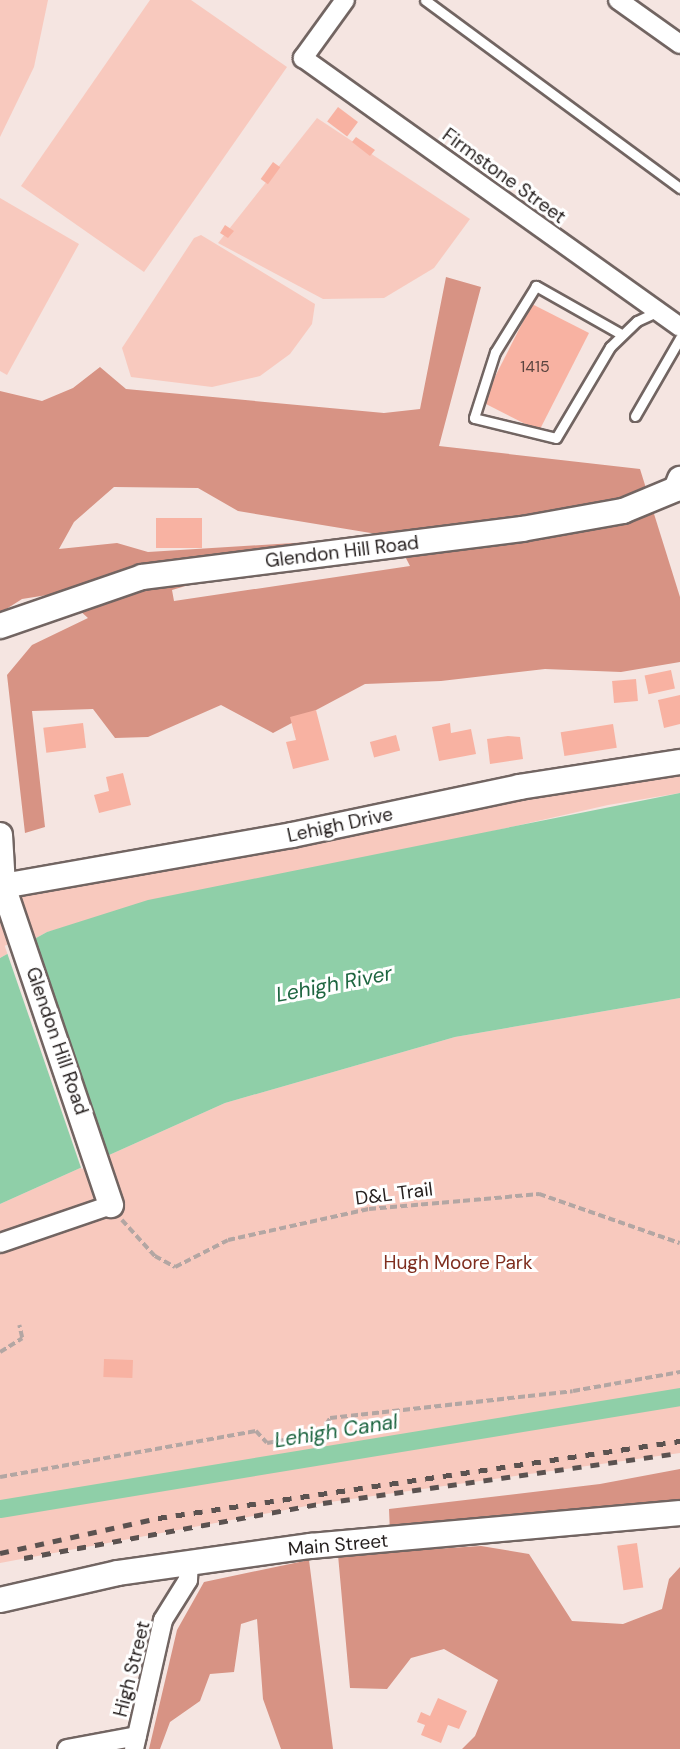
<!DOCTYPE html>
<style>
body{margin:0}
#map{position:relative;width:680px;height:1749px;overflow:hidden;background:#f5e5e1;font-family:"DM Sans",sans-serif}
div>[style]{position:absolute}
.green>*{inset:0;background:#f8c9be}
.forest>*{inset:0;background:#d79384}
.water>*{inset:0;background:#8fcfa8}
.pier>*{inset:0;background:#f5e5e1;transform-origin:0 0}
.canal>*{height:18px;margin:-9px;padding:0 9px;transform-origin:9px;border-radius:9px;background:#8fcfa8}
.building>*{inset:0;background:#f8b2a2;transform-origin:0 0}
.path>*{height:3.5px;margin-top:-1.75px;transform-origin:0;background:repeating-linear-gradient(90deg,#b3a6a3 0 7px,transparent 0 10.5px)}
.roads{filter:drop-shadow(2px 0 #726562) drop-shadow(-2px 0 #726562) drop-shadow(0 2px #726562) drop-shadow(0 -2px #726562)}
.lane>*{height:9px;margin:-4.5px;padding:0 4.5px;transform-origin:4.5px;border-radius:4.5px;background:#fff}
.street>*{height:18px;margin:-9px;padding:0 9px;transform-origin:9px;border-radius:9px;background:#fff}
.secondary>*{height:24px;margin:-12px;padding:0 12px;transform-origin:12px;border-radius:12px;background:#fff}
.rail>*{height:5px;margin-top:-2.5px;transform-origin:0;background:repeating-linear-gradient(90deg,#5b5250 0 9px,transparent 0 18px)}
span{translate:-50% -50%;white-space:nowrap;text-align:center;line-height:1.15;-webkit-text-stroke:6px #fff;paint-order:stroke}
.number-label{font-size:16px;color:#5a443f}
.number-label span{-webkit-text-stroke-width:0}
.street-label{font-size:19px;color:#251f1e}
.park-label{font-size:19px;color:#7f2e1f}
.water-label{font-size:21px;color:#1d6540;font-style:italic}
</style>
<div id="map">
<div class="green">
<i style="clip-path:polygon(0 0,48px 0,34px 67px,0 137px)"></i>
<i style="clip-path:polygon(150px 0,191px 0,287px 67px,144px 272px,21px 186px)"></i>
<i style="clip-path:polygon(317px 118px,470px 219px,434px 268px,384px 298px,323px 299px,218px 243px)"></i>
<i style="clip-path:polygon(0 198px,79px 244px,7px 375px,0 371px)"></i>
<i style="clip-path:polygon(201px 235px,315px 304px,312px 324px,290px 354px,260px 376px,212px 387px,131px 377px,122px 348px,194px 238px)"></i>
<i style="clip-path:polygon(680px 762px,680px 793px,608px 805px,47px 932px,0 958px,0 886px)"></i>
<i style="clip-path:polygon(680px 998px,680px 1453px,323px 1503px,0 1563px,0 1204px,225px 1103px,455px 1037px)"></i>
</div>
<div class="forest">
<i style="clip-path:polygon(evenodd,446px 277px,481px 287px,439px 446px,640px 469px,680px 597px,680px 662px,621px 672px,545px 669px,441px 681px,365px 684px,273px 733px,221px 705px,148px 737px,115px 738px,93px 709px,32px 711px,45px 827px,25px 833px,7px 675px,32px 645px,88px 618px,60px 593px,22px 599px,0 613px,0 391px,42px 401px,73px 388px,100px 367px,126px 389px,384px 413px,420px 409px,446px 277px,114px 487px,198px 488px,238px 511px,395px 537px,410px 566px,174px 601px,172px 590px,199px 582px,329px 565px,325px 541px,148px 552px,117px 543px,59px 549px,74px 522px,114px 487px)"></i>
<i style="clip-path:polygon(680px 1469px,680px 1502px,390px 1533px,389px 1509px,600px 1484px)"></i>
<i style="clip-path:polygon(481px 1546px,529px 1554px,572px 1621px,623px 1624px,662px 1609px,669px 1579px,680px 1567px,680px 1749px,462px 1749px,475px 1736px,498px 1680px,444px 1649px,411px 1658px,387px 1689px,350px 1688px,338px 1555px)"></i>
<i style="clip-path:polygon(309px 1560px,333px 1749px,281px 1749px,263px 1699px,257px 1619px,241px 1624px,234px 1672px,210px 1674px,200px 1701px,170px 1722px,160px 1749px,149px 1749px,177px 1630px,204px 1582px)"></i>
</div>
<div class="water">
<i style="clip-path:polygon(680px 793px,680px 998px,455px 1037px,225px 1103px,0 1204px,0 958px,47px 932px,148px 900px)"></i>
</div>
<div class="pier">
<i style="left:33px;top:936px;width:236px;height:30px;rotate:71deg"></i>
</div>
<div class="canal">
<i style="left:0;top:1509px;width:689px;rotate:-9.35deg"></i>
</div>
<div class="building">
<i style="left:338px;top:107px;width:25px;height:18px;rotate:37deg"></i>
<i style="clip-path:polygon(356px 137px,375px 150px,370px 156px,352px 142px)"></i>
<i style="left:273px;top:162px;width:9px;height:21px;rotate:36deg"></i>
<i style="clip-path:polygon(225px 225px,234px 231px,228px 238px,220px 233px)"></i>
<i style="left:532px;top:304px;width:64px;height:110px;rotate:27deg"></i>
<i style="left:156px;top:518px;width:46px;height:30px"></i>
<i style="left:671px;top:670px;width:19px;height:27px;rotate:78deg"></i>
<i style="left:636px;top:679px;width:22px;height:24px;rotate:85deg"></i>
<i style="clip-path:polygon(680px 695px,680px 724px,664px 728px,658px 700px)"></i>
<i style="clip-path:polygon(316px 710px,329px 760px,293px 769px,286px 742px,296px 740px,290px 717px)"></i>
<i style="left:83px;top:723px;width:25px;height:40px;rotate:83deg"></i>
<i style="clip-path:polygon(450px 723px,451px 733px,471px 729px,476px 754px,439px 761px,432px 727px)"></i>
<i style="left:613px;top:724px;width:24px;height:53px;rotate:81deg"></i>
<i style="left:396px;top:735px;width:16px;height:27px;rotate:75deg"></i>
<i style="clip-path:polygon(508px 736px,520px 737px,523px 759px,490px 764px,487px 739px)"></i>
<i style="clip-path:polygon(123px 773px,131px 805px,99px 813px,94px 795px,109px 791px,106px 777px)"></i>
<i style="left:104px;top:1359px;width:29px;height:18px;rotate:2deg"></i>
<i style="left:637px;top:1543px;width:45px;height:20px;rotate:82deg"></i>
<i style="clip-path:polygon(438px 1698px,467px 1711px,459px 1729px,448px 1725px,441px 1743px,421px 1735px,425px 1725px,417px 1722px,421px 1712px,430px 1716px)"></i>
</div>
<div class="path">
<i style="left:122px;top:1220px;width:49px;rotate:47.5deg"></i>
<i style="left:155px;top:1256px;width:23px;rotate:29deg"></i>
<i style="left:175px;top:1267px;width:59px;rotate:-27deg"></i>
<i style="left:228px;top:1240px;width:144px;rotate:-12.4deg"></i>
<i style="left:369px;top:1209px;width:171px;rotate:-5deg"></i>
<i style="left:539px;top:1194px;width:149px;rotate:19.2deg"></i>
<i style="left:0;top:1352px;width:26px;rotate:-32deg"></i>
<i style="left:22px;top:1338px;width:13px;rotate:-103deg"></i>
<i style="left:0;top:1477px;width:260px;rotate:-10.2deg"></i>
<i style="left:256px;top:1431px;width:16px;rotate:47deg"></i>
<i style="left:267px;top:1443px;width:54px;rotate:-9.6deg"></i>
<i style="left:320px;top:1434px;width:19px;rotate:-58deg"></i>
<i style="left:330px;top:1418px;width:244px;rotate:-6.3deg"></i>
<i style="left:573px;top:1391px;width:109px;rotate:-10.1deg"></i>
</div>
<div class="roads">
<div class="lane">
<i style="left:425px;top:0;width:317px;rotate:36.4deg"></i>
<i style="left:621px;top:334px;width:98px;rotate:-150.5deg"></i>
<i style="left:536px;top:286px;width:78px;rotate:121.8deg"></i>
<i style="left:495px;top:352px;width:69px;rotate:107.7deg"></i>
<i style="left:474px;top:418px;width:84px;rotate:13.7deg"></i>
<i style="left:556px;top:438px;width:106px;rotate:-59.3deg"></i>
<i style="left:610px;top:347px;width:37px;rotate:-44deg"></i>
<i style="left:637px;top:321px;width:21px;rotate:-25deg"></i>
<i style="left:635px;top:416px;width:90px;rotate:-60deg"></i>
</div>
<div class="street">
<i style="left:345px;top:0;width:72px;rotate:125.9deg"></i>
<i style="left:303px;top:58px;width:463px;rotate:35.5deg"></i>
<i style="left:618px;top:0;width:76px;rotate:35.4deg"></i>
<i style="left:0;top:1243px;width:117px;rotate:-18.9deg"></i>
<i style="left:67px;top:1749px;width:71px;rotate:-10.5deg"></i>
<i style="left:134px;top:1749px;width:132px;rotate:-77.3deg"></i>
<i style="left:163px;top:1620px;width:47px;rotate:-58deg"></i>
<i style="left:188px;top:1580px;width:18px;rotate:-87deg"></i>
</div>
<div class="secondary">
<i style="left:0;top:626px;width:150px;rotate:-19deg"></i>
<i style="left:142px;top:577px;width:383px;rotate:-7.2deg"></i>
<i style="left:522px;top:529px;width:103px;rotate:-10.1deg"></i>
<i style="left:623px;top:511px;width:57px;rotate:-22.5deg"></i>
<i style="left:676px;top:489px;width:11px;rotate:-68deg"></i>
<i style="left:0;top:835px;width:51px;rotate:86.6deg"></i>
<i style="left:3px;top:886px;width:337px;rotate:71.3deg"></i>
<i style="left:3px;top:886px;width:293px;rotate:-10deg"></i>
<i style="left:292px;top:835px;width:232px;rotate:-11.9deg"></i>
<i style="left:519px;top:787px;width:163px;rotate:-8.8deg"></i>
<i style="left:0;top:1600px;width:121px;rotate:-12.9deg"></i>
<i style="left:118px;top:1573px;width:195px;rotate:-8deg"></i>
<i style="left:311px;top:1546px;width:370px;rotate:-5.1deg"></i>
</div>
</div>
<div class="rail">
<i style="left:0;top:1553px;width:162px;rotate:-12.5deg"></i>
<i style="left:158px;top:1518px;width:528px;rotate:-8.39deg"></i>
<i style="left:24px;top:1558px;width:304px;rotate:-10.4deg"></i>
<i style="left:323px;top:1503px;width:360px;rotate:-8deg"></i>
</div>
<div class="number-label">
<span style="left:535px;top:367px">1415</span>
</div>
<div class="street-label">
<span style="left:504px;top:176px;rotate:36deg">Firmstone Street</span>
<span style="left:342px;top:552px;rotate:-7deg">Glendon Hill Road</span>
<span style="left:340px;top:825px;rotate:-12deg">Lehigh Drive</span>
<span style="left:57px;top:1041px;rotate:71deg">Glendon Hill Road</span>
<span style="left:394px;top:1194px;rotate:-7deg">D&amp;L Trail</span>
<span style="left:338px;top:1545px;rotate:-5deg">Main Street</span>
<span style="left:132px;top:1669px;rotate:-76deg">High Street</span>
</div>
<div class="park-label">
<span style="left:458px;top:1263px">Hugh Moore Park</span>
</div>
<div class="water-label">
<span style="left:334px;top:984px;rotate:-11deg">Lehigh River</span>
<span style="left:336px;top:1431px;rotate:-9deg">Lehigh Canal</span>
</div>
</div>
